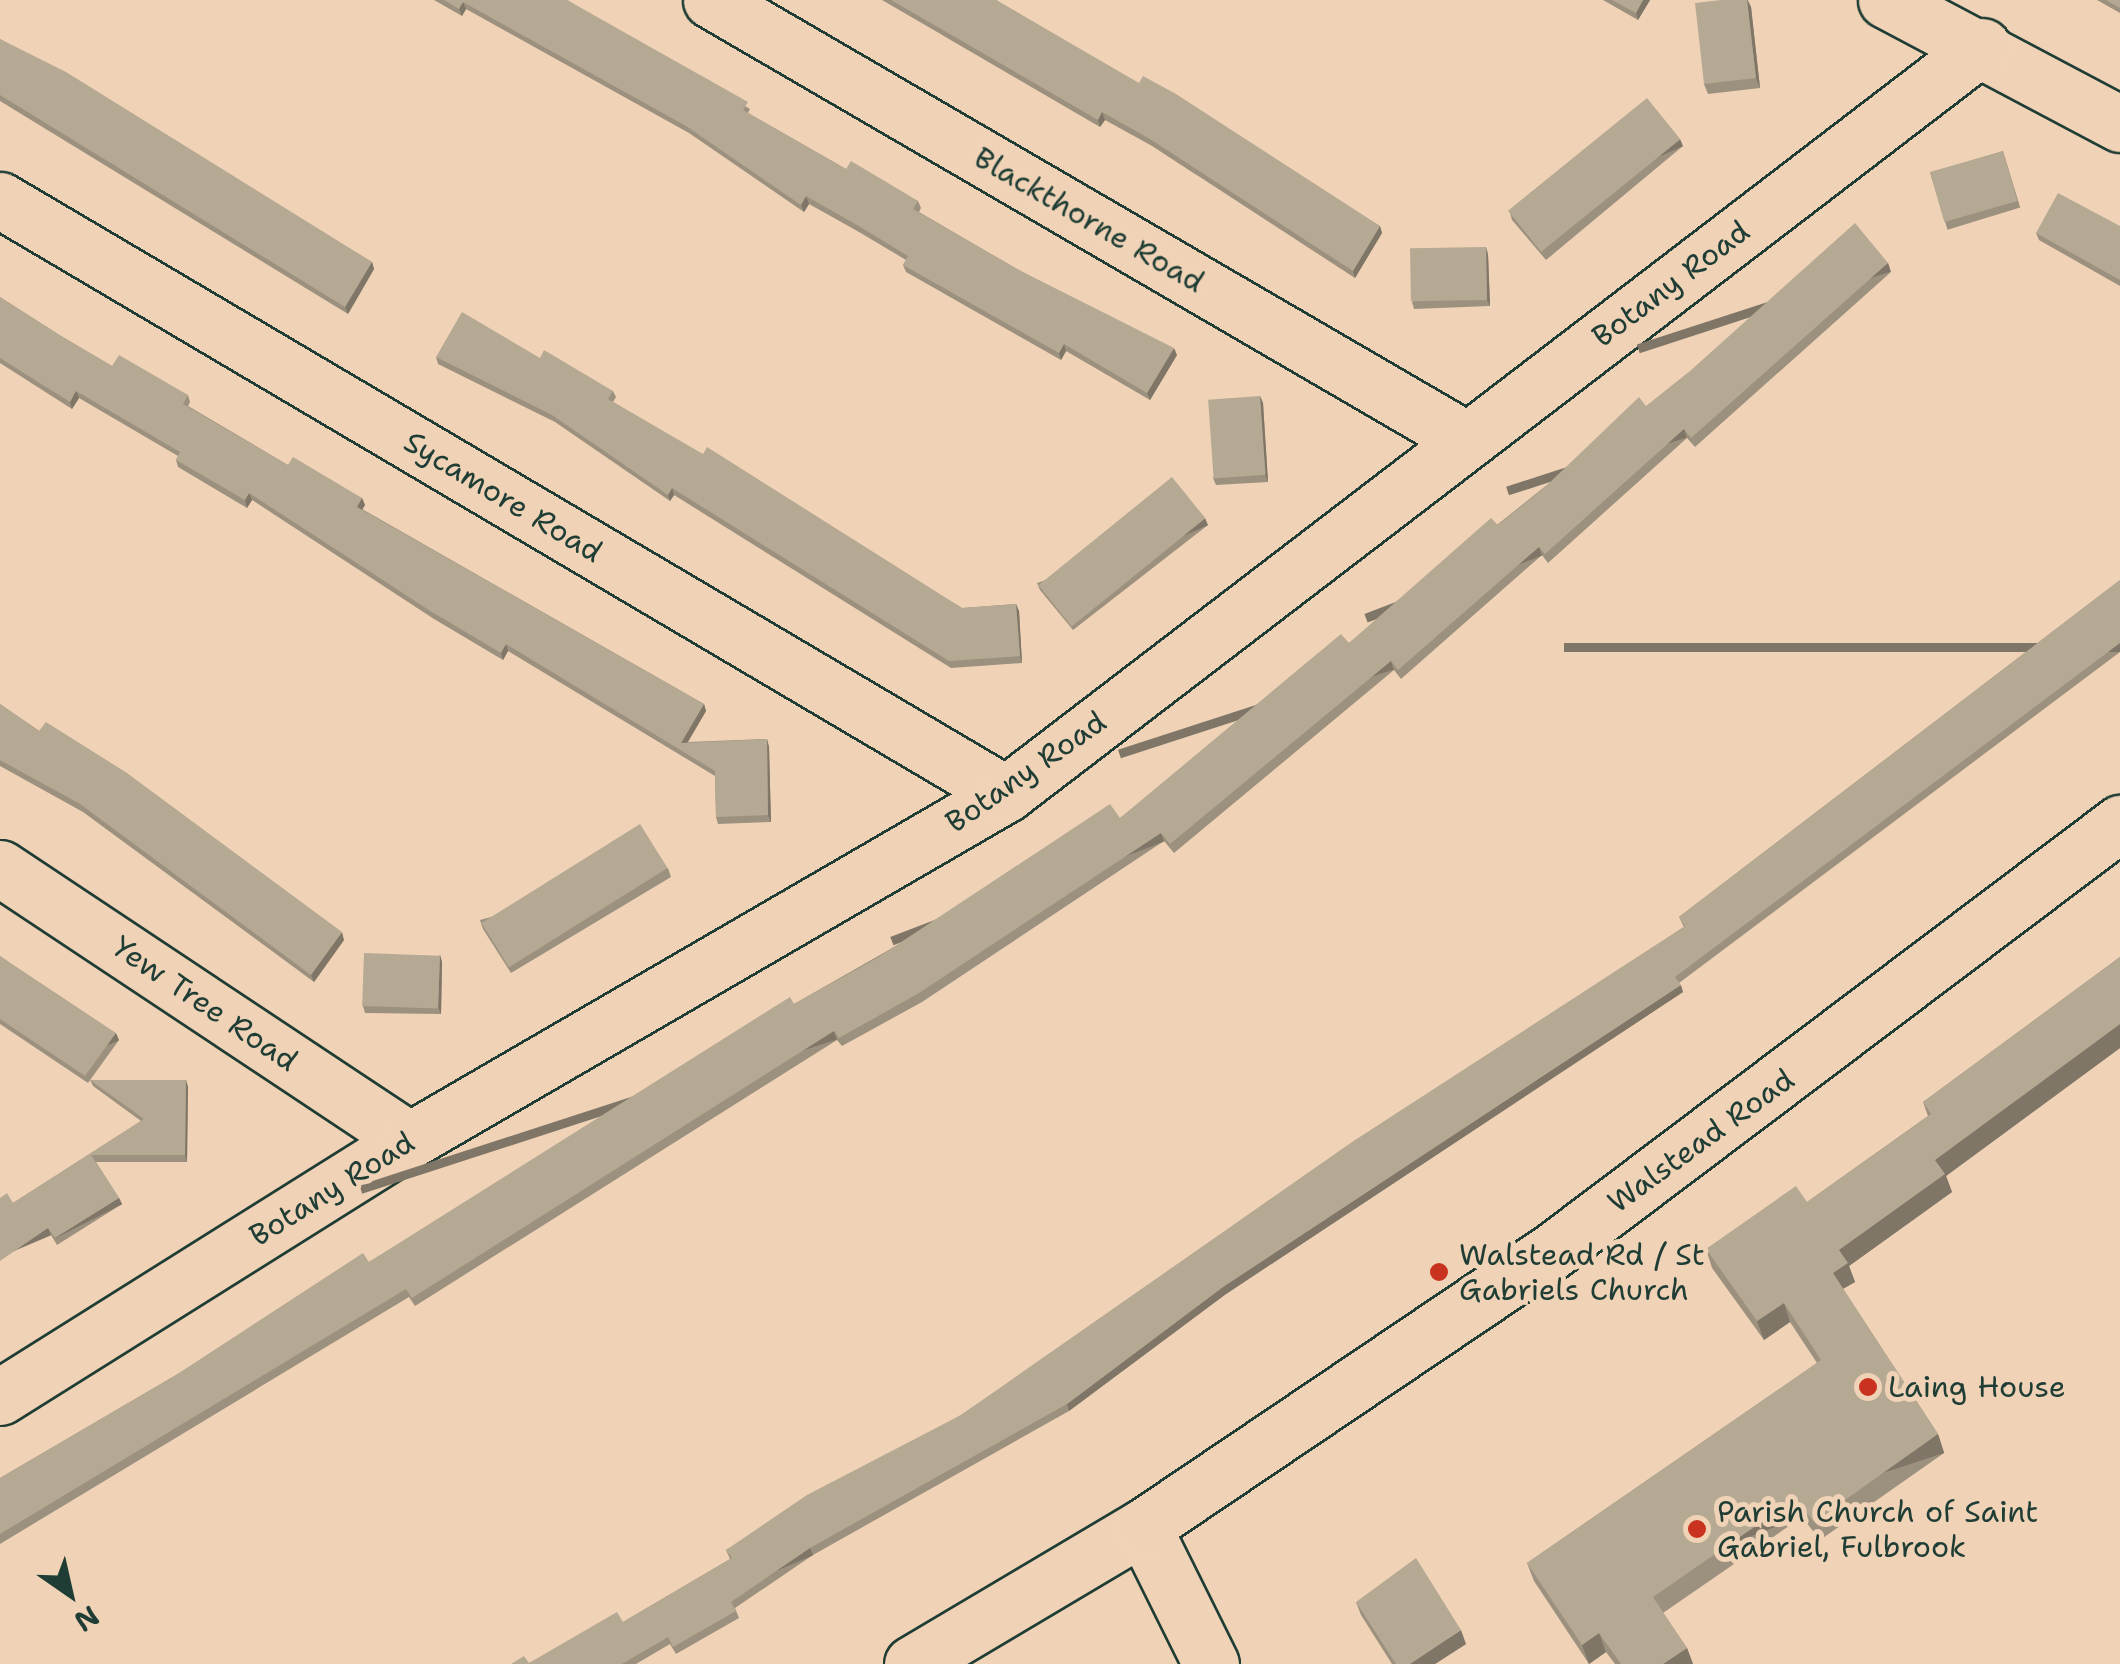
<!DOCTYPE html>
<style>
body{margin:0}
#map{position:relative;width:2120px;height:1664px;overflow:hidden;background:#f0d3b7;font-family:"Shantell Sans",sans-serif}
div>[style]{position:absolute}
.roads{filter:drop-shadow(2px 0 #1f3d34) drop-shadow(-2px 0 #1f3d34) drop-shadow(0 2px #1f3d34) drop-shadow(0 -2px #1f3d34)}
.minor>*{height:55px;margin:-27.5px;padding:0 27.5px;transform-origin:27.5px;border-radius:27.5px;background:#f0d3b7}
.wall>*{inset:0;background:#9c917e;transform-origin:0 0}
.shaded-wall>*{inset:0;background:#7f7667;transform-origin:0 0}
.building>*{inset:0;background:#b5a993;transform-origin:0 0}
.dots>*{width:28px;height:28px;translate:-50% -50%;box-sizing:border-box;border:5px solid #f0d3b7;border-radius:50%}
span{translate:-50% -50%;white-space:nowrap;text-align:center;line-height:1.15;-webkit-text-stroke:10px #f0d3b7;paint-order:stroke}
.street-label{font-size:30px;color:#1f3d34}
.poi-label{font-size:30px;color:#1f3d34}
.left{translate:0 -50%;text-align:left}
.north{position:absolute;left:20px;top:1544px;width:100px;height:100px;-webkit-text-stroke:8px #f0d3b7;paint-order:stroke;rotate:146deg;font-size:28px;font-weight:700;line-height:40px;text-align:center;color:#1f3d34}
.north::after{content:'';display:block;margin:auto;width:35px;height:45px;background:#1f3d34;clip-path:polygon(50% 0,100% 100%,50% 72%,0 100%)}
</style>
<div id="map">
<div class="roads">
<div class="minor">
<i style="left:711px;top:0;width:875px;rotate:30.2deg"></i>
<i style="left:1886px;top:0;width:265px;rotate:27.9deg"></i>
<i style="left:0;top:200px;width:1168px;rotate:30.56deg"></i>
<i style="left:0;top:868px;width:492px;rotate:33.6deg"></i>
<i style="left:0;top:1397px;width:484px;rotate:-32.1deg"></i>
<i style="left:410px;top:1140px;width:689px;rotate:-30.14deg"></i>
<i style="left:1006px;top:794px;width:1230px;rotate:-37.44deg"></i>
<i style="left:1143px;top:1527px;width:153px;rotate:63.6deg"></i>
<i style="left:912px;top:1664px;width:269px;rotate:-30.7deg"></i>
<i style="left:1143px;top:1527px;width:492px;rotate:-34deg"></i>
<i style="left:1551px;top:1252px;width:713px;rotate:-37.01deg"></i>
</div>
</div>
<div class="wall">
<i style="clip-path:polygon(434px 0,567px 0,750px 109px,748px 113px,846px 169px,918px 201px,921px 208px,919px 212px,1017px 269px,1177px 355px,1150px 400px,1066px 351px,1061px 360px,906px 272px,903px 265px,906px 260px,859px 232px,809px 204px,804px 212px,689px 133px,466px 9px,462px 16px)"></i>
<i style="clip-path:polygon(882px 0,996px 0,1380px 226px,1382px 233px,1355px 278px,1152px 146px,1105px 120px,1100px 127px)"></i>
<i style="clip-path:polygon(1603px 0,1650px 0,1638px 20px)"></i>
<i style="clip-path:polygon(1721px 0,1748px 0,1751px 7px,1760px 88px,1708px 94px,1704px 84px)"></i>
<i style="clip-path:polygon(2097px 0,2120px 0,2120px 13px)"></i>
<i style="clip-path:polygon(0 39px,372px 262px,374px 269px,348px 314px,0 101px)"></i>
<i style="clip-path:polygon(1683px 146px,1546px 260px,1512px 220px,1510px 213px)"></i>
<i style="left:2003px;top:151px;width:59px;height:76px;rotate:73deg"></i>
<i style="clip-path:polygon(2120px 226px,2120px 286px,2039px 240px,2036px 233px)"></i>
<i style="clip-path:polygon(1488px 254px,1490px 306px,1414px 309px,1412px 302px)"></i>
<i style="clip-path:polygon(1888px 263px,1891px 272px,1695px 447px,1687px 438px,1548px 563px,1542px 555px,1401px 679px,1394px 670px,1174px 853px,1164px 841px,922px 1002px,842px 1046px,837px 1040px,415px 1306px,409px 1297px,0 1544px,0 1478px,369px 1262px,794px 1004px,1120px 818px,1349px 643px,1646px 406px)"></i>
<i style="clip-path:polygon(0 297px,61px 336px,112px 366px,188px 395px,190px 402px,188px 406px,288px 465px,362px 498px,365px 505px,362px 509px,704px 704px,706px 711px,688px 742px,767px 739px,769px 747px,771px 822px,718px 824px,716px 817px,715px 776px,508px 651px,503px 660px,434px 619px,252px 500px,247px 508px,178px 467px,176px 460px,178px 456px,79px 398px,72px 409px,0 363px)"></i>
<i style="clip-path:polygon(436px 357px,540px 358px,613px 391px,616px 397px,613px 402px,962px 608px,1016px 604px,1019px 611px,1022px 663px,951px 668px,674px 495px,670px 501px,555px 422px,438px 364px)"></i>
<i style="clip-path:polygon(1260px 396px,1263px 403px,1268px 482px,1216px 485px,1213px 478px)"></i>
<i style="clip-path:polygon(1208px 525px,1073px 630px,1040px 590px,1037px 583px)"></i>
<i style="clip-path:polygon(2120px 580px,2120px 652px,1679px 983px,1683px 992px,1226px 1294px,1069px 1411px,813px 1555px,735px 1608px,739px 1618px,676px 1654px,670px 1644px,636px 1664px,511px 1664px,529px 1663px,623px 1622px,730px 1559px,726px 1550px,961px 1415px,1684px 927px,1679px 917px)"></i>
<i style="clip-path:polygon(0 704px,344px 940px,314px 982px,83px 812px,0 766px)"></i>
<i style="clip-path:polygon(668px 868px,671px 877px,511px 973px,483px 929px,480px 920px)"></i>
<i style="clip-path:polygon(440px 955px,442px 962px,441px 1014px,365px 1013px,363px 1006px)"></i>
<i style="clip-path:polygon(0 956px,119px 1040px,88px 1083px,0 1024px)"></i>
<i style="clip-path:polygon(2120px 957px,2120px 1048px,1946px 1176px,1952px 1192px,1849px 1266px,1855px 1282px,1843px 1289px,1938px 1434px,1944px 1453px,1820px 1540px,1802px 1517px,1663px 1613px,1687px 1648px,1693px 1664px,1615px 1664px,1606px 1652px,1589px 1664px,1534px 1581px,1527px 1563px,1817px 1363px,1790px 1322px,1764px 1340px,1712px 1268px,1706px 1249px,1807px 1202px,1928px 1116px,1923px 1102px)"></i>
<i style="clip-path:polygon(90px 1080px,186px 1080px,188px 1087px,187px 1162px,96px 1162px,119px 1198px,122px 1204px,57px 1245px,51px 1235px,13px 1203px,141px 1121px,93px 1086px)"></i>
<i style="clip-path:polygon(1356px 1602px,1466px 1644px,1435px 1664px,1392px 1664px,1361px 1615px)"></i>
</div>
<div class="shaded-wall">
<i style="clip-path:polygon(1643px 0,1650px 0,1638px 20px,1636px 13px)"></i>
<i style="clip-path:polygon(1747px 0,1751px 7px,1760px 88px,1756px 78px)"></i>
<i style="clip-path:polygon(463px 2px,466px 9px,462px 16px,459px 9px)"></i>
<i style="clip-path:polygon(1102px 112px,1105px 120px,1100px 127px,1098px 120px)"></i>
<i style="left:1680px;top:139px;width:8px;height:178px;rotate:67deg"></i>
<i style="clip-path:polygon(806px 196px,809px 204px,804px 212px,801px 205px)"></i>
<i style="clip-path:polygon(1380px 226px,1382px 233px,1355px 278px,1353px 271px)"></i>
<i style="clip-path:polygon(1486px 247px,1488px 254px,1490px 306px,1487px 300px)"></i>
<i style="clip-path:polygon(372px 262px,374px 269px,348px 314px,345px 307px)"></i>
<i style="left:1888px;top:263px;width:9px;height:264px;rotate:72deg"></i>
<i style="clip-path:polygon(1064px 344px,1066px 351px,1061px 360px,1059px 353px)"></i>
<i style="clip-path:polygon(1174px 348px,1177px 355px,1150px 400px,1147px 393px)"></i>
<i style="clip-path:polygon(76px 391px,79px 398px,72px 409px,70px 402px)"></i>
<i style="clip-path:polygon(1260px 396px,1263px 403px,1268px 482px,1265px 475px)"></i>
<i style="left:1684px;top:429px;width:9px;height:187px;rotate:72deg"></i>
<i style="clip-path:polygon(672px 488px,674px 495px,670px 501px,668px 495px)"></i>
<i style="clip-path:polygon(249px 493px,252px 500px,247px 508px,245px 500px)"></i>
<i style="clip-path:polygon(362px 498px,365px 505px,360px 514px,357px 507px)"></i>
<i style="left:1205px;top:518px;width:8px;height:171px;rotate:67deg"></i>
<i style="left:1539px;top:547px;width:9px;height:187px;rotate:69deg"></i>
<i style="clip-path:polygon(1016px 604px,1019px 611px,1022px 663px,1020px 656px)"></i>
<i style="left:2120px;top:643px;width:9px;height:556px;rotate:90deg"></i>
<i style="clip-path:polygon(506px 644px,508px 651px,503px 660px,501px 653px)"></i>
<i style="left:1391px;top:661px;width:9px;height:287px;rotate:72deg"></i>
<i style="clip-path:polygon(704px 704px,706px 711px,683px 750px,681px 743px)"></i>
<i style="clip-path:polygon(767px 739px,769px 747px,771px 822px,768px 815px)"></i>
<i style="left:1161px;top:833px;width:9px;height:290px;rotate:69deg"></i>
<i style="clip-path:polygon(342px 932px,344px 940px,314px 982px,311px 975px)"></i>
<i style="clip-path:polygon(440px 955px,442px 962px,441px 1014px,438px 1007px)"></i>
<i style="clip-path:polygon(1681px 985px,1683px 992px,1226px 1294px,1069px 1411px,1067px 1404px,1223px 1287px)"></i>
<i style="clip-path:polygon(2120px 1024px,2120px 1048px,1946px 1176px,1952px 1192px,1849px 1266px,1855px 1282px,1839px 1291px,1833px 1273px,1839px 1250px,1935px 1160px)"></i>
<i style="left:834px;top:1031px;width:9px;height:499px;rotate:72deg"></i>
<i style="left:116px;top:1033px;width:8px;height:53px;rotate:67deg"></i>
<i style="clip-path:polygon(186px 1080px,188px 1087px,187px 1162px,185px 1155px)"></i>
<i style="left:119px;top:1198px;width:7px;height:75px;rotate:63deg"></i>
<i style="left:48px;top:1228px;width:8px;height:58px;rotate:67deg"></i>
<i style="clip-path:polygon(1784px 1303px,1790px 1322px,1764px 1340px,1757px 1321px)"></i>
<i style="left:1938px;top:1434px;width:20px;height:152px;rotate:72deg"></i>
<i style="left:1795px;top:1499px;width:19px;height:173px;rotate:69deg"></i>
<i style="left:810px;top:1548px;width:8px;height:96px;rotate:67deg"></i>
<i style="clip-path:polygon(1461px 1630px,1466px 1644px,1435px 1664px,1410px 1664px)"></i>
<i style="clip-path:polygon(1599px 1633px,1606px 1652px,1589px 1664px,1582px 1645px)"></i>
<i style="clip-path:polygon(1687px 1648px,1693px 1664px,1663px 1664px)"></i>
</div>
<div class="building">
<i style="clip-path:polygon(444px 0,567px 0,748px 102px,743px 110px,846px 169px,851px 161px,883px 180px,918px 201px,913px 209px,1017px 269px,1174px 348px,1147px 393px,1064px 344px,1059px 353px,903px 265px,908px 256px,857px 225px,806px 196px,801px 205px,686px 126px,463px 2px,459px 9px)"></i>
<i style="clip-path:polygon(891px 0,996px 0,1139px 83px,1143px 76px,1176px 94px,1380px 226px,1353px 271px,1150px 139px,1102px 112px,1098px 120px)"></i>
<i style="clip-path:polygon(1612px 0,1643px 0,1636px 13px)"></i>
<i style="clip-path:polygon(1721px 0,1747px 0,1756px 78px,1704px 84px,1695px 3px)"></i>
<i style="clip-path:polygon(2106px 0,2120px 0,2120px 8px)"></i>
<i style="clip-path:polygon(0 39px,66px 72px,372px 262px,345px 307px,0 95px)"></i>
<i style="left:1647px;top:98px;width:53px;height:179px;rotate:51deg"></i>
<i style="left:2003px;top:151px;width:52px;height:76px;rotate:74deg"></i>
<i style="clip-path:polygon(2058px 193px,2120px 226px,2120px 280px,2036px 233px)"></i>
<i style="clip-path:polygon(1855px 223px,1888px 263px,1691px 438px,1684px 429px,1545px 554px,1539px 547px,1398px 670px,1391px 661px,1170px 844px,1161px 833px,919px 993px,839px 1038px,834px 1031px,412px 1298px,406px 1289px,0 1534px,0 1478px,176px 1375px,363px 1253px,369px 1262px,790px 997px,794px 1004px,877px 958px,1110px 804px,1120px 818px,1341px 634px,1349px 643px,1491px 518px,1498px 525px,1544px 488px,1639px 397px,1646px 406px,1690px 371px)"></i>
<i style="left:1486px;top:247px;width:53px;height:76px;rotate:89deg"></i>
<i style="clip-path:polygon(0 297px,61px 336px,112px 366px,119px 355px,188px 395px,183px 404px,288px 465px,293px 457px,362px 498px,357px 507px,704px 704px,681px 743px,767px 739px,768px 815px,716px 817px,715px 771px,506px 644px,501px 653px,432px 612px,249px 493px,245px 500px,176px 460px,180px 452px,76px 391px,70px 402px,0 358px)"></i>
<i style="clip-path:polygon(462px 312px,540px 358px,544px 350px,613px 391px,608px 399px,703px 454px,707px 447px,962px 608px,1016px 604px,1020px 656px,949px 661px,672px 488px,668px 495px,552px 415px,436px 357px)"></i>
<i style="left:1260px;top:396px;width:79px;height:52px;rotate:86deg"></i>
<i style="left:1172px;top:477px;width:53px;height:172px;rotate:51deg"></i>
<i style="clip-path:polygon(2120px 580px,2120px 643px,1675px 977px,1681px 985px,1223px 1287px,1067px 1404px,810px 1548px,731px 1602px,736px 1611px,673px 1647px,668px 1637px,622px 1664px,511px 1664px,524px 1656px,529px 1663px,617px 1612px,623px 1622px,732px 1558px,726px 1550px,807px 1495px,961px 1415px,1352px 1142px,1685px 926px,1679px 917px)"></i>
<i style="clip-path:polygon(0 704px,39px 731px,46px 722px,127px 773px,342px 932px,311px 975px,80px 804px,0 760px)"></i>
<i style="left:640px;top:824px;width:52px;height:187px;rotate:58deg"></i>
<i style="left:364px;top:953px;width:76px;height:53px;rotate:2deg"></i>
<i style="clip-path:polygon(0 956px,116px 1033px,85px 1076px,0 1019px)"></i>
<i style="clip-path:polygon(2120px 957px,2120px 1024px,1935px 1160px,1945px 1174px,1839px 1250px,1848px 1263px,1833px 1273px,1938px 1434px,1814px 1522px,1795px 1499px,1653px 1597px,1687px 1648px,1663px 1664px,1621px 1664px,1599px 1633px,1582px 1645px,1527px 1563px,1821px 1360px,1784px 1303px,1757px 1321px,1706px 1249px,1796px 1186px,1807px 1202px,1882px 1149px,1931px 1114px,1923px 1102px)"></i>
<i style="clip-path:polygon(90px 1080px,186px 1080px,185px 1155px,91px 1155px,119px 1198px,55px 1238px,48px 1228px,0 1261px,0 1198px,7px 1193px,13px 1203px,144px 1119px)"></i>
<i style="clip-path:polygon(1416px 1558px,1461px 1630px,1410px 1664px,1396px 1664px,1356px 1602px)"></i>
</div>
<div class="dots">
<i style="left:1439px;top:1272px;background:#c8321e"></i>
<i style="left:1868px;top:1387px;background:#c8321e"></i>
<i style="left:1697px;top:1529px;background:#c8321e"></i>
</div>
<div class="street-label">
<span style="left:1089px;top:220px;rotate:30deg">Blackthorne Road</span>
<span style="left:1671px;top:284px;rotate:-37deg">Botany Road</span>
<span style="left:503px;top:497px;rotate:31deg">Sycamore Road</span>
<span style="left:1026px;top:772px;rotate:-35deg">Botany Road</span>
<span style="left:205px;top:1004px;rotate:34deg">Yew Tree Road</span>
<span style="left:1701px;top:1141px;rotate:-36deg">Walstead Road</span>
<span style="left:332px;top:1189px;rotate:-32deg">Botany Road</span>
</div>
<div class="poi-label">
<span class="left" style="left:1459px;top:1272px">Walstead Rd / St<br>Gabriels Church</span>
<span class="left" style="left:1888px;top:1387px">Laing House</span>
<span class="left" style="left:1717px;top:1529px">Parish Church of Saint<br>Gabriel, Fulbrook</span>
</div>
<div class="north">N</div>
</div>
